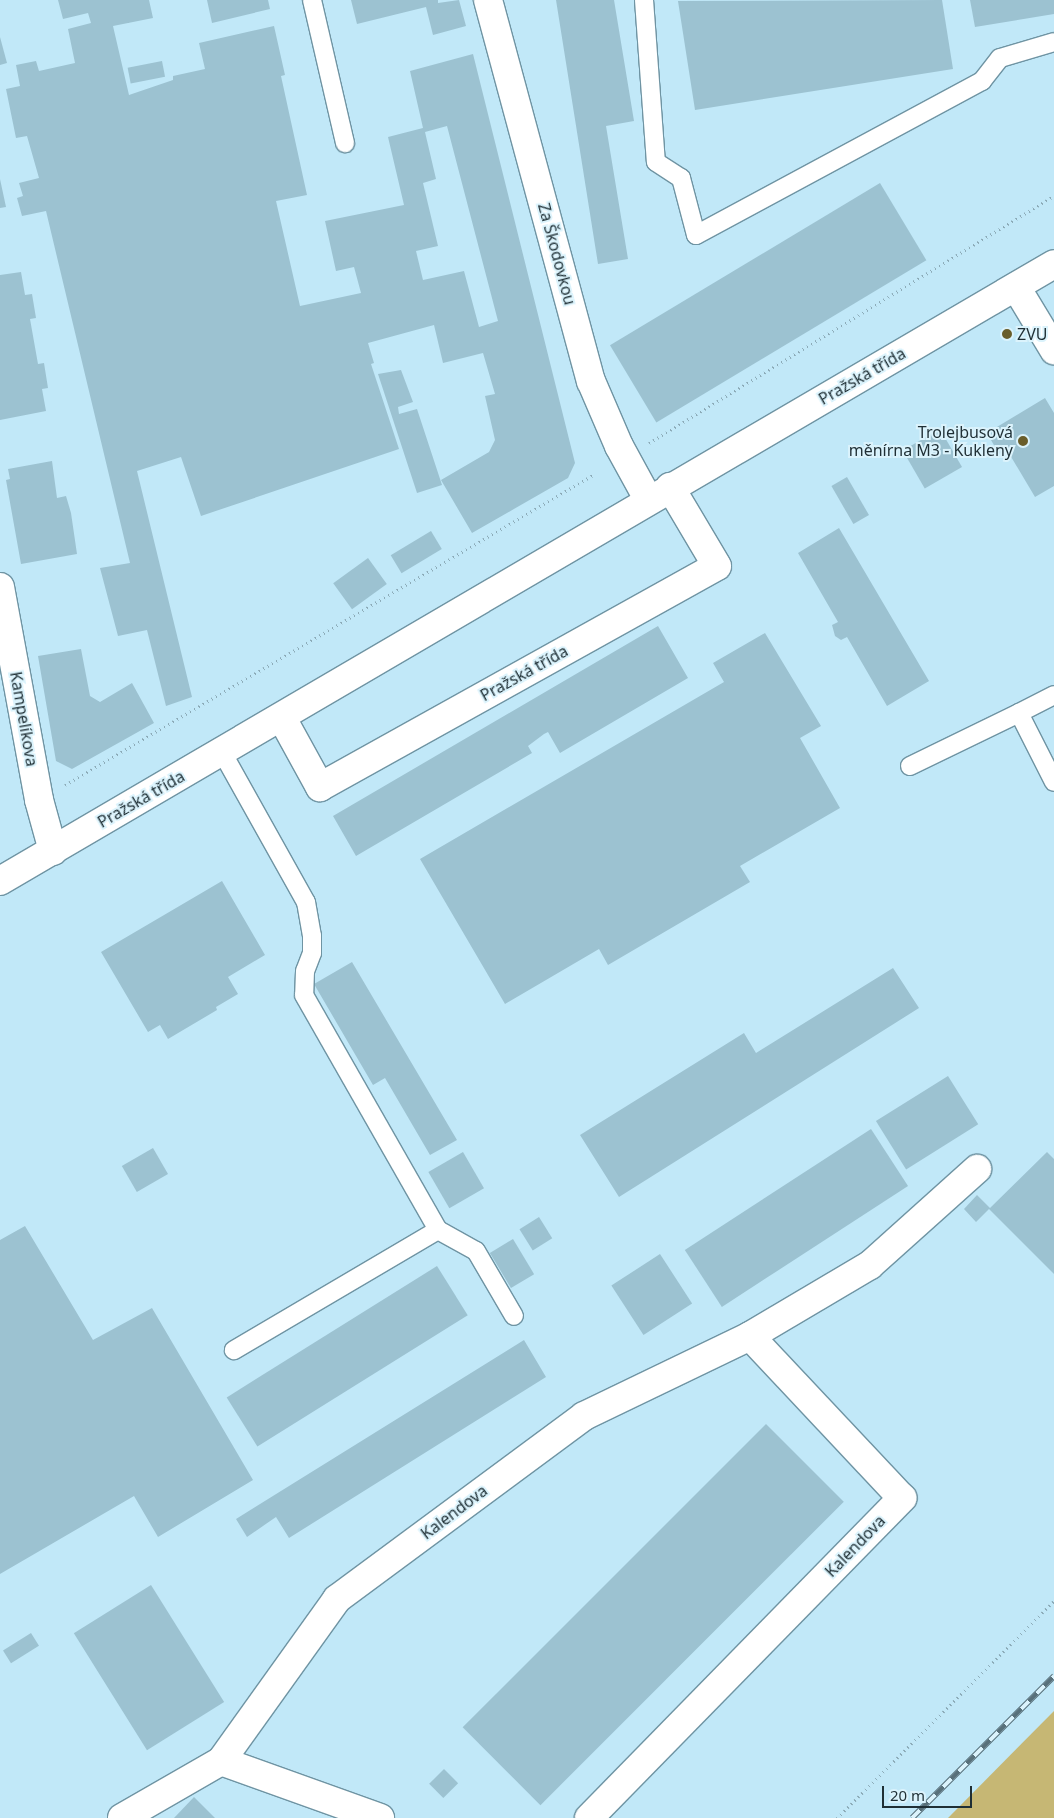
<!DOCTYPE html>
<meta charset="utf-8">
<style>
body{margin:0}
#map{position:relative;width:1054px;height:1818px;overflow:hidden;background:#c1e8f8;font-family:"Noto Sans",sans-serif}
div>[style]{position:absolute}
.green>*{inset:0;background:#c6b774}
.building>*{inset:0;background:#9cc2d1;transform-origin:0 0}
.path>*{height:3px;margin-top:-1.5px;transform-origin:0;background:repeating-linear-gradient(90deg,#8cabb8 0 1px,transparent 0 5px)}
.roads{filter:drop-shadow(1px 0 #6f94a3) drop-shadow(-1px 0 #6f94a3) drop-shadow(0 1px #6f94a3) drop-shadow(0 -1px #6f94a3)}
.lane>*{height:18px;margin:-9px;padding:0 9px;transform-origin:9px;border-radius:9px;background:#fff}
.street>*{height:28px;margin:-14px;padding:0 14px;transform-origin:14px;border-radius:14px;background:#fff}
.secondary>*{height:28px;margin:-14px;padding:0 14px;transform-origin:14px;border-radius:14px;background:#fff}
.rail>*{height:5.5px;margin-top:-2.75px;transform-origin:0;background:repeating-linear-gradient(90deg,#dbf3fc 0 11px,#58707a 0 22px);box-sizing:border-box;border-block:1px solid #58707a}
.dots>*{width:14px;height:14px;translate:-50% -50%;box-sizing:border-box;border:2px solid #dbf3fc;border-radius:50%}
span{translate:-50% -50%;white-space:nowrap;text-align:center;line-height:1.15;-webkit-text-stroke:4px #dbf3fc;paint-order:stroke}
.street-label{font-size:16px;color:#1f2f35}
.poi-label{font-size:16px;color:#1f2f35}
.left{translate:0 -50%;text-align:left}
.right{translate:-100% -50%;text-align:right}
.scale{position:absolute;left:882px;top:1786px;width:90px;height:22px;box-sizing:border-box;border:2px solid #1f2f35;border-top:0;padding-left:6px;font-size:15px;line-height:18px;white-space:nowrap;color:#1f2f35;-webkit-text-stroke:4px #dbf3fc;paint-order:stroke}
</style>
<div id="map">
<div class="green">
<i style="clip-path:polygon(1054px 1711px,1054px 1818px,948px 1818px)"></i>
</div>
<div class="building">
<i style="clip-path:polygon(evenodd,58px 0,149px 0,153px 18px,113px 26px,129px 95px,173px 80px,173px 76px,205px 69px,199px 43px,274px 26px,285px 75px,281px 76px,307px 195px,276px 201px,300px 306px,361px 293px,354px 267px,336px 271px,325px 221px,404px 205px,388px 137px,423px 128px,410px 71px,473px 54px,575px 463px,568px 478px,472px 533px,441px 480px,489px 452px,495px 440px,485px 396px,495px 394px,483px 353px,443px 363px,434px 325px,368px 343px,374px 363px,371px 364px,399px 449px,201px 516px,181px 457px,137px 471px,192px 697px,166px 706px,147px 630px,118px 636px,100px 568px,130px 563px,46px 211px,22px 216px,17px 198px,23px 196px,19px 183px,39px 178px,27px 136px,16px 138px,6px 89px,20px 86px,16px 65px,36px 61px,39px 71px,75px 63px,68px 29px,91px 23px,88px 13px,63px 19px,58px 0,447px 126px,498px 321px,479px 327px,464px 271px,423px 280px,416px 251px,438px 246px,423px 183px,436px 179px,425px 132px,447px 126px)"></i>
<i style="clip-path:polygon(207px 0,268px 0,270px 9px,212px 23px)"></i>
<i style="clip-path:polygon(351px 0,438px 0,438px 3px,459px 0,466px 26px,433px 35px,426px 7px,357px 24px)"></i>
<i style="clip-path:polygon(556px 0,614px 0,634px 121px,606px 126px,628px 259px,598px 264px)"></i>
<i style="clip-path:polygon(942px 0,953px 69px,695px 110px,678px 1px)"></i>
<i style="clip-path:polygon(970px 0,1054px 0,1054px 14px,975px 27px)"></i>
<i style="clip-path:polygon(0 37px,7px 63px,0 65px)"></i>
<i style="left:162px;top:61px;width:16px;height:35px;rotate:79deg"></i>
<i style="clip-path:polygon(0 179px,6px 207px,0 208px)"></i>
<i style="left:880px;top:183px;width:90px;height:315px;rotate:59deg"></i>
<i style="clip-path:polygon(21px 272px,25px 295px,32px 294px,36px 318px,30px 319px,38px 364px,44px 363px,48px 388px,42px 389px,46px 411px,0 420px,0 275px)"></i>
<i style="clip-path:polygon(401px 370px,413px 402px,398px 407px,399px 414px,417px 409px,442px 485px,417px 493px,378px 374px)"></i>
<i style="clip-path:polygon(1045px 398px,1054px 413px,1054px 486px,1035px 497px,1007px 450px,999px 454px,987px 433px)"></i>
<i style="left:940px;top:429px;width:44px;height:43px;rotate:60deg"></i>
<i style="clip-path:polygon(52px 461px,57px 498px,66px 496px,71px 513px,77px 554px,21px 564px,6px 480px,10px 479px,8px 469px)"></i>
<i style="left:847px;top:477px;width:44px;height:18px;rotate:60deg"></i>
<i style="clip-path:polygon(839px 528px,929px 681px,887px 706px,847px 637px,841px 640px,835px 636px,832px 625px,838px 622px,798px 553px)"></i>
<i style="left:431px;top:531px;width:21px;height:47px;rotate:59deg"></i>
<i style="left:368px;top:558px;width:32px;height:43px;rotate:54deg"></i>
<i style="clip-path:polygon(658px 626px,688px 678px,560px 753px,548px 732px,544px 734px,528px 746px,532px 753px,356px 856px,333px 816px)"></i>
<i style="clip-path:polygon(765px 633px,821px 726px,800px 738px,840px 808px,740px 866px,750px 882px,608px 965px,599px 949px,505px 1004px,420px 859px,724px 682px,713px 663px)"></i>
<i style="clip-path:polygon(81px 649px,90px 696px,100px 702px,132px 683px,154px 723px,72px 769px,56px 761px,38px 656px)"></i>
<i style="clip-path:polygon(222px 881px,265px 955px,228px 977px,238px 994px,216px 1007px,217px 1010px,168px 1039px,160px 1025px,148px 1032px,101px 952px)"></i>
<i style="clip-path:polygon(352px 962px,457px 1140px,430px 1155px,385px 1078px,373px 1085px,314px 984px)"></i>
<i style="clip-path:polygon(893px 968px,919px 1008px,619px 1197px,580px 1135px,744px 1033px,756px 1053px)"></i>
<i style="left:948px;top:1076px;width:57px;height:85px;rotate:58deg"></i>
<i style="left:871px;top:1129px;width:68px;height:222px;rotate:57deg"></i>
<i style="left:153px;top:1148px;width:30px;height:36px;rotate:60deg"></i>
<i style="left:463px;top:1152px;width:42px;height:40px;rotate:60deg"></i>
<i style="clip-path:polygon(1047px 1152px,1054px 1159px,1054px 1274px,989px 1209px,976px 1222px,964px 1209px,977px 1195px,990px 1208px)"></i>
<i style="left:539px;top:1217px;width:25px;height:23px;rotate:58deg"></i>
<i style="clip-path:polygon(25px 1226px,93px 1340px,152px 1308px,253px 1480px,158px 1537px,134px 1496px,0 1574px,0 1240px)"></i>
<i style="left:513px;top:1239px;width:41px;height:27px;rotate:59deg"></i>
<i style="left:660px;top:1254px;width:59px;height:58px;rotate:57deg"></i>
<i style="left:437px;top:1266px;width:58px;height:248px;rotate:58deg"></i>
<i style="clip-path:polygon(524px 1340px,546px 1377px,289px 1538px,276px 1517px,247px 1537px,236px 1519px)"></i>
<i style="left:766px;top:1424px;width:110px;height:429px;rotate:45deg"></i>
<i style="left:151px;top:1585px;width:138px;height:91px;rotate:58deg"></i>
<i style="left:31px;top:1633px;width:15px;height:33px;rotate:58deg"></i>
<i style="left:444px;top:1769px;width:20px;height:21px;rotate:45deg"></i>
<i style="clip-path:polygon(194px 1797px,215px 1818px,174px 1818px)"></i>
</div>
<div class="path">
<i style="left:649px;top:443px;width:474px;rotate:-31.4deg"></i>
<i style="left:65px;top:785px;width:612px;rotate:-30.42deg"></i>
<i style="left:837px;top:1818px;width:307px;rotate:-45deg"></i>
</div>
<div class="roads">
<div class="lane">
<i style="left:312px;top:0;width:147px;rotate:77deg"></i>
<i style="left:644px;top:0;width:162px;rotate:85.8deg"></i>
<i style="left:656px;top:162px;width:30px;rotate:33deg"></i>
<i style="left:681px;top:178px;width:59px;rotate:75.3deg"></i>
<i style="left:696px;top:235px;width:325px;rotate:-28.3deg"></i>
<i style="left:982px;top:81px;width:29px;rotate:-52deg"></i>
<i style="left:1000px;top:58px;width:56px;rotate:-16.5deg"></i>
<i style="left:1019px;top:713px;width:39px;rotate:-27deg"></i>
<i style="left:222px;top:752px;width:172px;rotate:60.8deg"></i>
<i style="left:306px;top:902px;width:35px;rotate:80deg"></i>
<i style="left:312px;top:936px;width:17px;rotate:90deg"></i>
<i style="left:312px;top:953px;width:19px;rotate:111deg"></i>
<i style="left:305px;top:971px;width:24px;rotate:92deg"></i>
<i style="left:304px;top:995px;width:271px;rotate:60.3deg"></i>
<i style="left:438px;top:1230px;width:237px;rotate:149.5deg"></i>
<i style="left:910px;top:766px;width:121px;rotate:-25.9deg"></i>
<i style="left:1019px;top:713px;width:77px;rotate:63.1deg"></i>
<i style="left:438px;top:1230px;width:43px;rotate:28.9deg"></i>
<i style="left:476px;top:1251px;width:75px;rotate:59.7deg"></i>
</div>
<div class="street">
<i style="left:488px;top:0;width:395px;rotate:74.9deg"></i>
<i style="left:591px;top:381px;width:71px;rotate:66.7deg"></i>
<i style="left:619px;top:446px;width:60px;rotate:61.3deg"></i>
<i style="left:1016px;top:287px;width:74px;rotate:58.9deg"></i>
<i style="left:0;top:587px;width:217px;rotate:79.6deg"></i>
<i style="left:39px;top:800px;width:53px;rotate:74.6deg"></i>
<i style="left:282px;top:718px;width:79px;rotate:61.2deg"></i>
<i style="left:320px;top:787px;width:454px;rotate:-29.1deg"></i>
<i style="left:717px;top:566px;width:92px;rotate:-120.7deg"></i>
<i style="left:221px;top:1761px;width:169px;rotate:19.7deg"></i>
<i style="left:122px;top:1818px;width:114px;rotate:-29.9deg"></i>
<i style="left:221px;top:1761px;width:199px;rotate:-54.4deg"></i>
<i style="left:337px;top:1599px;width:307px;rotate:-36.5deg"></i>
<i style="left:584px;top:1416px;width:184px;rotate:-25.7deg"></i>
<i style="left:750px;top:1336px;width:139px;rotate:-30.6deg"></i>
<i style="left:870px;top:1265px;width:144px;rotate:-41.9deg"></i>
<i style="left:589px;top:1818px;width:448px;rotate:-45.6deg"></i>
<i style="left:902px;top:1498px;width:222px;rotate:-133.2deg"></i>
</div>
<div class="secondary">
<i style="left:0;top:881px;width:1221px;rotate:-30.34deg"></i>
</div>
</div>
<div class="rail">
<i style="left:912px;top:1818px;width:201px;rotate:-45deg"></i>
</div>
<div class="dots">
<i style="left:1007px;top:334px;background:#695d2a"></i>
<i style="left:1023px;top:441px;background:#695d2a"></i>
</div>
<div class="street-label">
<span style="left:557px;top:254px;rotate:75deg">Za Škodovkou</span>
<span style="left:862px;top:376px;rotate:-30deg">Pražská třída</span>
<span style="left:524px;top:673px;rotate:-29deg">Pražská třída</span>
<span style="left:24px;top:719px;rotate:80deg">Kampelíkova</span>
<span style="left:141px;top:799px;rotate:-30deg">Pražská třída</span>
<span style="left:454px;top:1512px;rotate:-37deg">Kalendova</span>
<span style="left:855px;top:1546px;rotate:-46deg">Kalendova</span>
</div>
<div class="poi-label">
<span class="left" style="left:1017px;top:334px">ZVU</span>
<span class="right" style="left:1013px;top:441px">Trolejbusová<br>měnírna M3 - Kukleny</span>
</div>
<div class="scale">20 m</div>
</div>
